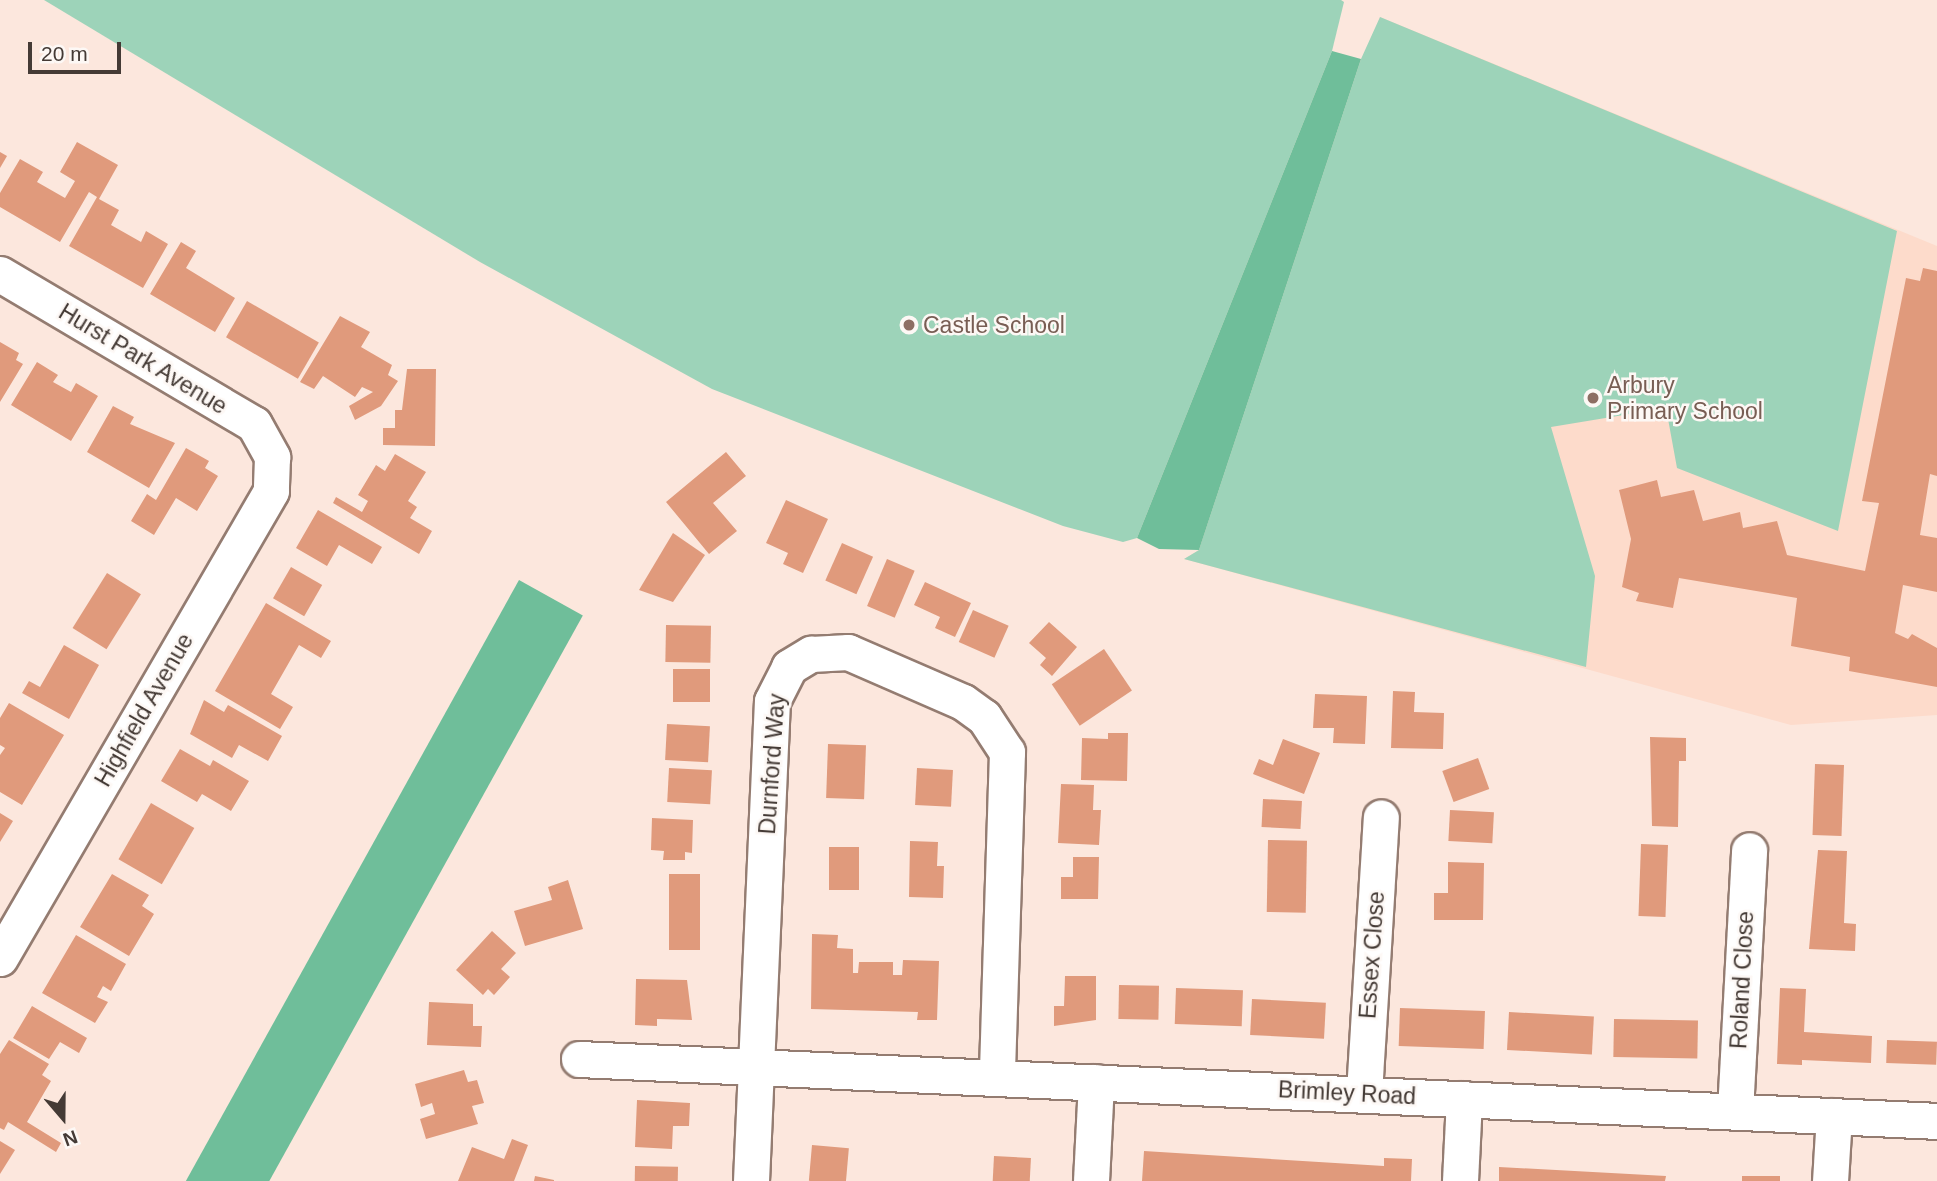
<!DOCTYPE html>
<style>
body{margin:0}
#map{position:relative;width:1937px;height:1181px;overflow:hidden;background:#fce7dd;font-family:Arial,sans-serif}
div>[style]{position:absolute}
.built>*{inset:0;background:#fddbcb}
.green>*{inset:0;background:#9dd3b9}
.forest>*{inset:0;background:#6fbe9a;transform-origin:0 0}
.building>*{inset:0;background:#e09a7c;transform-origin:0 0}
.roads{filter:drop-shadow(2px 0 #947c71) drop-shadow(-2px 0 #947c71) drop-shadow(0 2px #947c71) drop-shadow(0 -2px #947c71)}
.minor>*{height:35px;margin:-17.5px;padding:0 17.5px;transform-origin:17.5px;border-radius:17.5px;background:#fff}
.dots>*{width:19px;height:19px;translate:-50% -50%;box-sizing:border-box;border:4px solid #fdf8f5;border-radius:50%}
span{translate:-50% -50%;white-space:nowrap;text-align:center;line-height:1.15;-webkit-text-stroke:5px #fdf8f5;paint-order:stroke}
.education-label{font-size:23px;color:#785e54}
.left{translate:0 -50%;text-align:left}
.street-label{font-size:23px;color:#443a35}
.north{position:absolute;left:28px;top:1083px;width:70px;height:70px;-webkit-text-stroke:5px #fdf8f5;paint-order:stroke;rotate:160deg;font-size:19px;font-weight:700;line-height:28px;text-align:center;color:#443a35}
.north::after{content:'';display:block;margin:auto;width:24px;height:32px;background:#443a35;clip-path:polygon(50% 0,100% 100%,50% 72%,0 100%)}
.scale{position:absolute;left:28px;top:42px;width:93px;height:32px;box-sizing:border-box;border:4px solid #443a35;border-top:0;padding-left:9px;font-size:21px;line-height:24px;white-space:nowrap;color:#443a35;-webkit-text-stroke:5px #fdf8f5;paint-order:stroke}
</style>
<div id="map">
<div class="built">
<i style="clip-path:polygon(1380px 17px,1937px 246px,1937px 715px,1791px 725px,1184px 559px,1199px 550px)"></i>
</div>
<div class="green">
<i style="clip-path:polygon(44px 0,1341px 0,1344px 2px,1332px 51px,1137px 538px,1123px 542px,1063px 526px,712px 389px,480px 262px)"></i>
<i style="clip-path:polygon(1380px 17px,1897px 231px,1838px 531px,1677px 468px,1666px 408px,1551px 427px,1595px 576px,1586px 667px,1184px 559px,1199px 550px,1361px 59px)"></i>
</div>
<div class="forest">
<i style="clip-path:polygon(1332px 51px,1361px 59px,1199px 550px,1159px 549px,1137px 538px)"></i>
<i style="left:519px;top:580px;width:73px;height:695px;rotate:29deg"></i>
</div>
<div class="building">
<i style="clip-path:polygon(77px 142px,118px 165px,99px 199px,119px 210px,111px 225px,141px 242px,146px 231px,168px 244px,143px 288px,69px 246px,97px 197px,89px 192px,60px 242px,0 207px,0 193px,20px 159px,43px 172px,37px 182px,65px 198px,75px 181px,60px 172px)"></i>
<i style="clip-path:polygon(0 152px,7px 156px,0 168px)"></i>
<i style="clip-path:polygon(181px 242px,196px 251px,186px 268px,235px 298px,215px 332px,150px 294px)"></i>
<i style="clip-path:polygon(1923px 268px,1937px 271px,1937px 476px,1930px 474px,1920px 535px,1937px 538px,1937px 592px,1903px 585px,1895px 633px,1908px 639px,1912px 634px,1937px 648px,1937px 687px,1849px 671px,1850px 657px,1791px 646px,1797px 598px,1679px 578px,1673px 608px,1636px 601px,1639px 593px,1622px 587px,1631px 539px,1619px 490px,1657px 480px,1661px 497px,1694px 490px,1703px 521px,1740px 512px,1743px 528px,1777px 521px,1787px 555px,1865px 571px,1879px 503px,1862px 501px,1906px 278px,1920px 281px)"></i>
<i style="left:247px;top:301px;width:83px;height:42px;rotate:30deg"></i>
<i style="clip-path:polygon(340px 316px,370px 332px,361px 347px,392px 365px,388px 375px,398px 381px,381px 406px,355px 420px,349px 406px,373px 392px,362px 387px,355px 397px,323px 376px,314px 389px,300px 382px)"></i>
<i style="clip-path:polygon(0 342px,19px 353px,16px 360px,23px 364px,0 402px)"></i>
<i style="clip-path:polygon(37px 362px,58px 375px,53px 382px,71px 392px,76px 383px,98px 396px,71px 441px,11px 405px)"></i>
<i style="clip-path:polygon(407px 369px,436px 369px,435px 446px,383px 445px,383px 428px,395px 428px,395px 410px,402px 410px)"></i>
<i style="clip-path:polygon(113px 406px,134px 417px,130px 424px,175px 443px,149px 488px,87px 452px)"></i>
<i style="clip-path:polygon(186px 448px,209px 461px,205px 468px,218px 476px,197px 511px,176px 498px,154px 535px,131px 521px,147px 494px,156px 500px)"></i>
<i style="clip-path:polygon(726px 452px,746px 476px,713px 503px,737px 531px,709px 554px,666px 502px)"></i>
<i style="clip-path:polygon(395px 454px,426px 472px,408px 501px,417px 507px,410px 518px,432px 531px,419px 554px,333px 503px,336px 497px,362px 512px,368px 501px,358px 495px,376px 465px,385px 471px)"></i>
<i style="clip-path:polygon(786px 500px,828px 519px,803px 573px,783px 564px,788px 553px,766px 543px)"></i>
<i style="clip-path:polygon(318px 510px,382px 547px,372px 564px,339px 545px,327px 566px,296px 548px)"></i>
<i style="clip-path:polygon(673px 533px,705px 555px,673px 602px,639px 590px)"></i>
<i style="left:842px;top:543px;width:34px;height:41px;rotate:24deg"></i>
<i style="left:887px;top:559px;width:30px;height:51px;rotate:23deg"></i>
<i style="left:291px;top:567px;width:36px;height:36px;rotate:30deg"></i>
<i style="left:107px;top:573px;width:40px;height:65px;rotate:32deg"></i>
<i style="clip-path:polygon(925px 582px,971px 603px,955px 637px,935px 628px,940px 617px,914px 605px)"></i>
<i style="clip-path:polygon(266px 603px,331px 641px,321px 658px,299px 645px,271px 694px,293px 707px,280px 729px,215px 691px)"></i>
<i style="left:973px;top:610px;width:39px;height:35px;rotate:24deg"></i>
<i style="clip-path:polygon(1049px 622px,1077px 647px,1052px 676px,1040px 665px,1046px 658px,1029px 643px)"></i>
<i style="left:666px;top:625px;width:45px;height:37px;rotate:1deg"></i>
<i style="clip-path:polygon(64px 645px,99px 665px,69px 719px,22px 693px,29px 681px,40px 687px)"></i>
<i style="left:1104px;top:649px;width:50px;height:63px;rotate:56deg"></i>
<i style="left:673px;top:669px;width:37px;height:33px"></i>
<i style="clip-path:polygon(1393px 691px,1415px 692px,1414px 712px,1444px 713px,1443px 749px,1391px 748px)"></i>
<i style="clip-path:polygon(1315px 694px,1367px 696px,1365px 744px,1333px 743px,1334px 728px,1313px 728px)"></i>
<i style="clip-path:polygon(204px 700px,224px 712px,228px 705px,282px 736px,268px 761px,239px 745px,232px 758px,190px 734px)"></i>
<i style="clip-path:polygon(9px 703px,64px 735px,22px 805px,0 792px,0 755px,5px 748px,0 745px,0 718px)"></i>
<i style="left:667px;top:724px;width:43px;height:36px;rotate:3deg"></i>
<i style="clip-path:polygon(1108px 733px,1128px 733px,1127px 781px,1081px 780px,1082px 738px,1108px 739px)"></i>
<i style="clip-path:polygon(1650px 737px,1686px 738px,1686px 761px,1679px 761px,1678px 827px,1652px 826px)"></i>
<i style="clip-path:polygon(1283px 739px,1320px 753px,1304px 794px,1253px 774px,1259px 759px,1273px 765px)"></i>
<i style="left:828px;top:744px;width:38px;height:54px;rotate:2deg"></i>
<i style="clip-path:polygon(180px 749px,210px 766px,213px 760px,249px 781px,231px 811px,202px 794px,197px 802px,161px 781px)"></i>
<i style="left:1478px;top:758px;width:33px;height:38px;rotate:70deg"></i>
<i style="left:1815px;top:764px;width:29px;height:71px;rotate:2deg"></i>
<i style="left:669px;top:768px;width:43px;height:34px;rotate:3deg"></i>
<i style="left:917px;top:768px;width:36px;height:37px;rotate:3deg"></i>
<i style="clip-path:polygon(1061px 784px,1094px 785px,1093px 810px,1101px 810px,1099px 845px,1058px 843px)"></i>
<i style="left:1263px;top:799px;width:39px;height:28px;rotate:3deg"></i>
<i style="left:151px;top:803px;width:50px;height:65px;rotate:30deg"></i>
<i style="left:1450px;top:810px;width:44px;height:31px;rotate:3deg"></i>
<i style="clip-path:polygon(0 813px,13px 821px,0 842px)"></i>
<i style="clip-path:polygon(652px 818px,693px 820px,692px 853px,685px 852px,685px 860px,663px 860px,664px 851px,651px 850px)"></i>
<i style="left:1268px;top:840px;width:39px;height:72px;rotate:1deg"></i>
<i style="clip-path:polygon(910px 841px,938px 842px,937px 866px,944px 866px,943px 898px,909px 897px)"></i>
<i style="left:1641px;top:844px;width:27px;height:72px;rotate:2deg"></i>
<i style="left:829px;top:847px;width:30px;height:43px"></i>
<i style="clip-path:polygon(1818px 850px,1847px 851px,1844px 923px,1856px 924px,1855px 951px,1809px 949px)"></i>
<i style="clip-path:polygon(1073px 857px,1099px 857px,1098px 899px,1061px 899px,1061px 877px,1073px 877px)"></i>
<i style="clip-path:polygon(1448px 862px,1484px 863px,1483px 920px,1434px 920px,1434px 893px,1448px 893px)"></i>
<i style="clip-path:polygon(112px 874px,149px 895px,142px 906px,154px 914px,129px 956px,80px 927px)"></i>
<i style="left:669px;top:874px;width:31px;height:76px"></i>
<i style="clip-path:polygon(568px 880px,583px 929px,525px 946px,514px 911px,552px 900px,548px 887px)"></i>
<i style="clip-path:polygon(492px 931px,516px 953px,501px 969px,510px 977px,494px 995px,488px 989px,483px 995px,456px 970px)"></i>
<i style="clip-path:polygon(812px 934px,838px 935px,837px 948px,853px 949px,853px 973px,858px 973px,859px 962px,893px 962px,893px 975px,902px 975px,903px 960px,939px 961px,937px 1020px,917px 1020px,918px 1012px,811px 1009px)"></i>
<i style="clip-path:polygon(76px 935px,126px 964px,111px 991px,103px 986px,97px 997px,108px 1002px,95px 1023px,42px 993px)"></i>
<i style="clip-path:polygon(1065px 976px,1096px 976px,1096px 1020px,1054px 1026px,1054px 1006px,1064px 1006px)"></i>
<i style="clip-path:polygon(636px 979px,687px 980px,692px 1020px,657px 1019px,657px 1026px,635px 1025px)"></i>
<i style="left:1119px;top:985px;width:40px;height:34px;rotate:1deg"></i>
<i style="left:1176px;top:988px;width:67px;height:36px;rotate:2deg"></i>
<i style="clip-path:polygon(1780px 988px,1806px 989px,1804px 1032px,1872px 1036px,1871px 1063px,1802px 1060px,1802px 1065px,1777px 1064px)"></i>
<i style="left:1252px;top:999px;width:74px;height:36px;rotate:3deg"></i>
<i style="clip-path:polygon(429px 1002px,473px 1004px,473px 1026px,482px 1026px,481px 1047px,427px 1045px)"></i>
<i style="clip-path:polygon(32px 1006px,87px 1038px,79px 1053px,60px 1042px,49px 1059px,13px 1038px)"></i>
<i style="left:1400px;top:1008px;width:85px;height:38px;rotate:2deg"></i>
<i style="left:1509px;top:1012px;width:85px;height:38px;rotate:3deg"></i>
<i style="left:1614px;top:1019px;width:84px;height:38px;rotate:1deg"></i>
<i style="clip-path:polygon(9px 1040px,49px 1064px,42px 1075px,51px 1081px,27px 1122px,61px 1143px,56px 1152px,8px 1122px,4px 1130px,0 1128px,0 1054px)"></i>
<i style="left:1887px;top:1040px;width:50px;height:23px;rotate:2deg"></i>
<i style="clip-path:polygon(464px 1070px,468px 1082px,477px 1080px,484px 1103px,472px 1106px,478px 1124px,426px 1139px,420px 1119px,435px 1114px,432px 1103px,421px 1107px,415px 1084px)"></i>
<i style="clip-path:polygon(637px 1100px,690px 1103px,689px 1126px,673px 1126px,672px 1149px,635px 1147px)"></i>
<i style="clip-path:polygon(512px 1139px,528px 1145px,514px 1181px,458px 1181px,472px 1147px,504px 1159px)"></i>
<i style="clip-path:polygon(0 1141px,15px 1150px,0 1174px)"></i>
<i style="left:812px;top:1145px;width:37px;height:36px;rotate:5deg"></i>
<i style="clip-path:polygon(1144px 1151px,1384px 1166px,1384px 1158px,1412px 1159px,1411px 1181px,1142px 1181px)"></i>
<i style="left:994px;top:1156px;width:37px;height:25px;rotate:3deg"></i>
<i style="left:635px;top:1166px;width:43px;height:15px;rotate:1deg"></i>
<i style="clip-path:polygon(1499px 1167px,1666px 1176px,1665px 1181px,1499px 1181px)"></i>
<i style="clip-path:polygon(535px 1176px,554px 1180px,554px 1181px,534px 1181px)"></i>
<i style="left:1742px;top:1176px;width:38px;height:5px"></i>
</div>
<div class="roads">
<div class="minor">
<i style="left:0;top:274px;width:295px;rotate:30.6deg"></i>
<i style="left:254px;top:424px;width:38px;rotate:61deg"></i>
<i style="left:272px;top:457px;width:34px;rotate:92deg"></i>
<i style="left:271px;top:491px;width:540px;rotate:120.13deg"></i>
<i style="left:579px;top:1059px;width:1359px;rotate:2.61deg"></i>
<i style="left:1364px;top:1093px;width:276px;rotate:-86.5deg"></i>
<i style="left:1735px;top:1111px;width:261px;rotate:-86.9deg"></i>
<i style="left:751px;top:1181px;width:480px;rotate:-87.5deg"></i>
<i style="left:772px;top:701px;width:38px;rotate:-63deg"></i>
<i style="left:789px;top:667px;width:26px;rotate:-31deg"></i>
<i style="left:811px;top:654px;width:37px;rotate:-3deg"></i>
<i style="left:848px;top:652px;width:125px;rotate:23.5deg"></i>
<i style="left:963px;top:702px;width:26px;rotate:36deg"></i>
<i style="left:984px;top:717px;width:42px;rotate:56.7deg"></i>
<i style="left:1007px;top:752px;width:324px;rotate:91.8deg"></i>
<i style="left:1091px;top:1181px;width:99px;rotate:-87.1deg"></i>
<i style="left:1460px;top:1181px;width:82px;rotate:-87.2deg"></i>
<i style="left:1830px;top:1181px;width:65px;rotate:-86.5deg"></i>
</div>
</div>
<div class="dots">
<i style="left:909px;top:325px;background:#8d6e63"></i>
<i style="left:1593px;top:398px;background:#8d6e63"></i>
</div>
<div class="education-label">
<span class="left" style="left:923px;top:325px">Castle School</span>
<span class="left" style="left:1607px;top:398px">Arbury<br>Primary School</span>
</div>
<div class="street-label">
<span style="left:143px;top:359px;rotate:31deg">Hurst Park Avenue</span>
<span style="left:144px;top:710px;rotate:-60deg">Highfield Avenue</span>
<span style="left:772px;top:764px;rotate:-86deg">Durnford Way</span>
<span style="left:1372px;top:955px;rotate:-86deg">Essex Close</span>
<span style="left:1742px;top:980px;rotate:-87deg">Roland Close</span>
<span style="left:1347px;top:1093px;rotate:3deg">Brimley Road</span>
</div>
<div class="north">N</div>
<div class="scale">20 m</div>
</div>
